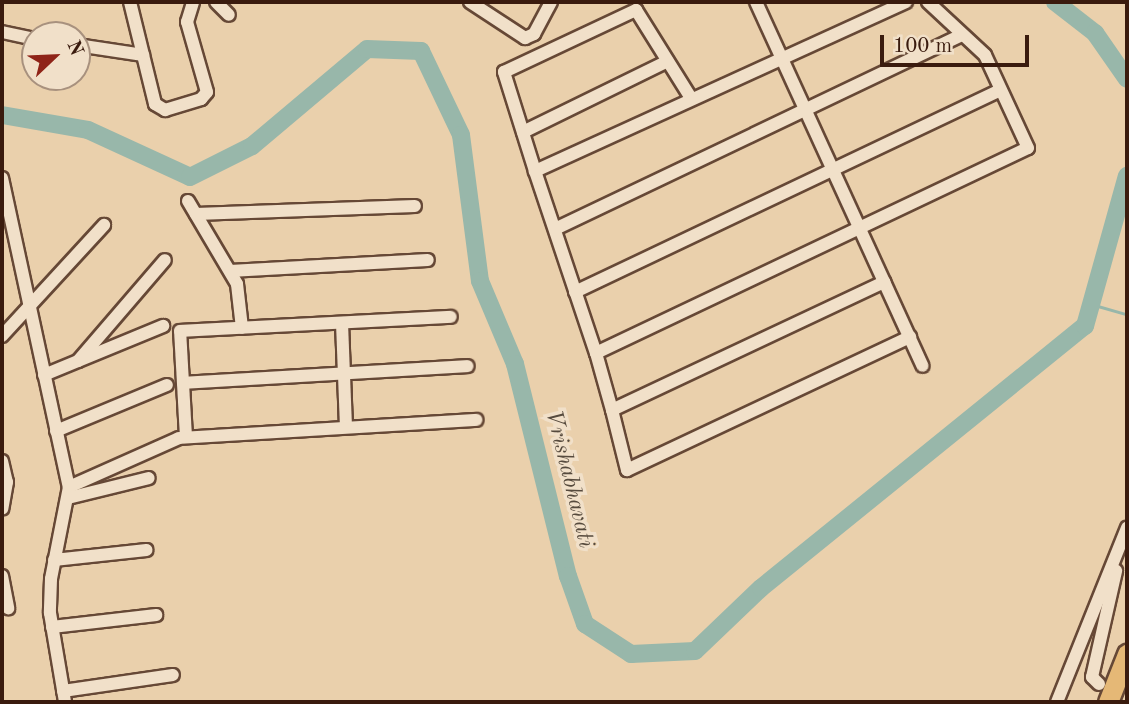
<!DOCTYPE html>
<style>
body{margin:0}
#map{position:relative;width:1129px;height:704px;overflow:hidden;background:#ead0ac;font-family:"Old Standard TT",serif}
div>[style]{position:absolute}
.stream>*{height:2.5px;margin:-1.25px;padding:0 1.25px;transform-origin:1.25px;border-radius:1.25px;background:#98b7aa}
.river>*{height:18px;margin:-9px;padding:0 9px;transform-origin:9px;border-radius:9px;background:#98b7aa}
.roads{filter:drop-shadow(2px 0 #664836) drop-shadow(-2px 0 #664836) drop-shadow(0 2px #664836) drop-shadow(0 -2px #664836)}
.minor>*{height:12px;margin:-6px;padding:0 6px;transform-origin:6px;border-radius:6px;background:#f1e0c9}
.highway>*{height:19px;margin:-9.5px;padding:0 9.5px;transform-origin:9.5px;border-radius:9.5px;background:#e5b876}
span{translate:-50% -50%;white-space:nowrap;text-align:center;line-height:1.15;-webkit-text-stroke:7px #f1e0c9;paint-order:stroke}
.water-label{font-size:23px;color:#564a3d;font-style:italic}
.frame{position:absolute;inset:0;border:4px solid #3a1b0e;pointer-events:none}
.north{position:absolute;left:21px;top:21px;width:70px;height:70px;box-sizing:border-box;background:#f1e0c9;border:2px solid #a8917e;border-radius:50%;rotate:67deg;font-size:19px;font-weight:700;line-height:28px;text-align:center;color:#3a1b0e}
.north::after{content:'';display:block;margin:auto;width:24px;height:32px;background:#8f2418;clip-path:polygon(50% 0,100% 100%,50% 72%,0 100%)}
.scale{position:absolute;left:880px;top:35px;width:149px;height:32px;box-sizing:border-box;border:4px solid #3a1b0e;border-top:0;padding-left:9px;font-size:21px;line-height:24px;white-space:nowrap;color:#3a1b0e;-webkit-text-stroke:5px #f1e0c9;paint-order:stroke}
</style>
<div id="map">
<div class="stream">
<i style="left:1091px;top:304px;width:37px;rotate:16deg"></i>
</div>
<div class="river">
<i style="left:1055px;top:2px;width:51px;rotate:37.8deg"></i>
<i style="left:1095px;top:33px;width:56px;rotate:55.2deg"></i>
<i style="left:2px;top:115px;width:87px;rotate:9.9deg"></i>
<i style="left:88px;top:130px;width:112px;rotate:24.7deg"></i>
<i style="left:190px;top:177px;width:69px;rotate:-26.6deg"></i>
<i style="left:252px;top:146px;width:150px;rotate:-40.1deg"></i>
<i style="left:367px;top:49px;width:54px;rotate:2.1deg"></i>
<i style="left:421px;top:51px;width:93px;rotate:64.5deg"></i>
<i style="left:461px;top:135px;width:147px;rotate:82.6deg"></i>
<i style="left:480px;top:281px;width:90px;rotate:67.1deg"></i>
<i style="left:515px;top:364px;width:219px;rotate:76deg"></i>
<i style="left:568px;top:576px;width:51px;rotate:70.5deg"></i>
<i style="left:585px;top:624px;width:55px;rotate:33.1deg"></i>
<i style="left:631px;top:654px;width:64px;rotate:-2.7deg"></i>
<i style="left:695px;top:651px;width:91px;rotate:-43.7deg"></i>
<i style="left:761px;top:588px;width:417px;rotate:-39deg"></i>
<i style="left:1085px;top:326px;width:156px;rotate:-74.4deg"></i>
</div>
<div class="roads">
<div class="minor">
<i style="left:130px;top:2px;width:105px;rotate:76.2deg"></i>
<i style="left:155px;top:104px;width:12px;rotate:31deg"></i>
<i style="left:165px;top:110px;width:38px;rotate:-17deg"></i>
<i style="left:201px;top:99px;width:9px;rotate:-49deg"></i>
<i style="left:207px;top:92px;width:73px;rotate:-105.9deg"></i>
<i style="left:187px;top:22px;width:21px;rotate:-73deg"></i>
<i style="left:216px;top:2px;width:18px;rotate:45deg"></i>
<i style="left:470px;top:2px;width:66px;rotate:33.2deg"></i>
<i style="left:525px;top:38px;width:10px;rotate:-24deg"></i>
<i style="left:534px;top:34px;width:36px;rotate:-62deg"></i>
<i style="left:756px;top:2px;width:400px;rotate:65.4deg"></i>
<i style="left:906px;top:2px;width:408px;rotate:155.5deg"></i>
<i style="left:535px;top:171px;width:192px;rotate:71.5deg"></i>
<i style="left:596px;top:353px;width:478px;rotate:-25.4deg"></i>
<i style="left:1028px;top:148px;width:102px;rotate:-114.8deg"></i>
<i style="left:985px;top:55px;width:78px;rotate:-137.1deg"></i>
<i style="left:2px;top:32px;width:34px;rotate:12deg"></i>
<i style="left:77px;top:45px;width:67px;rotate:8.6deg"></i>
<i style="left:523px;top:132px;width:161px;rotate:-26.1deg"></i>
<i style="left:535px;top:171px;width:104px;rotate:-107.4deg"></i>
<i style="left:504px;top:72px;width:146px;rotate:-25.2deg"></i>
<i style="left:636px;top:10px;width:104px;rotate:58deg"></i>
<i style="left:2px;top:178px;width:316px;rotate:77.8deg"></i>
<i style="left:69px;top:487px;width:94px;rotate:101.1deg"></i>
<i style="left:51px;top:579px;width:34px;rotate:92deg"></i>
<i style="left:50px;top:613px;width:90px;rotate:80.4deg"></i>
<i style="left:188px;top:201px;width:96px;rotate:59.4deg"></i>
<i style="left:237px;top:284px;width:44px;rotate:83.5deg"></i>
<i style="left:196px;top:214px;width:219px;rotate:-2.1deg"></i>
<i style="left:555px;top:229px;width:450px;rotate:-25.5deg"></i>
<i style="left:230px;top:271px;width:198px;rotate:-3.2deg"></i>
<i style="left:575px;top:292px;width:471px;rotate:-25.4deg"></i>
<i style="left:342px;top:323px;width:104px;rotate:87.8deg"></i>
<i style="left:2px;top:336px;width:151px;rotate:-47.4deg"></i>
<i style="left:596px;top:353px;width:59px;rotate:74.3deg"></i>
<i style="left:612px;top:410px;width:301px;rotate:-25.2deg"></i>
<i style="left:78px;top:361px;width:133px;rotate:-49.3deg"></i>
<i style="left:44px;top:375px;width:129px;rotate:-22.4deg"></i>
<i style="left:183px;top:383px;width:285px;rotate:-3.4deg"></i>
<i style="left:612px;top:410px;width:62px;rotate:76deg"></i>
<i style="left:627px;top:470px;width:313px;rotate:-25.2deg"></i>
<i style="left:56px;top:431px;width:120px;rotate:-22.5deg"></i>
<i style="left:186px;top:437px;width:106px;rotate:-93.2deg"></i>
<i style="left:180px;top:331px;width:271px;rotate:-3deg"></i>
<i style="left:2px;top:461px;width:22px;rotate:77deg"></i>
<i style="left:7px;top:482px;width:27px;rotate:100deg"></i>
<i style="left:69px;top:487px;width:120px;rotate:-24deg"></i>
<i style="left:179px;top:438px;width:298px;rotate:-3.5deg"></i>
<i style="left:68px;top:498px;width:83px;rotate:-13.9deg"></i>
<i style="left:54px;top:560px;width:93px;rotate:-6.2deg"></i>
<i style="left:2px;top:576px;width:33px;rotate:79deg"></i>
<i style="left:52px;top:627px;width:105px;rotate:-6.6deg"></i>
<i style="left:1099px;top:684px;width:10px;rotate:-135deg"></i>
<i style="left:1092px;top:677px;width:109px;rotate:-77.2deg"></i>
<i style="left:63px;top:691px;width:111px;rotate:-8.3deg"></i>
<i style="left:1057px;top:702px;width:188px;rotate:-68.1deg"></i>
</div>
<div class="highway">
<i style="left:1108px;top:702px;width:52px;rotate:-68.4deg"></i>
</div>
</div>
<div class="water-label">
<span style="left:569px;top:479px;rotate:76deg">Vrishabhavati</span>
</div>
<div class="frame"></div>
<div class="north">N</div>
<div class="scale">100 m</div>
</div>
